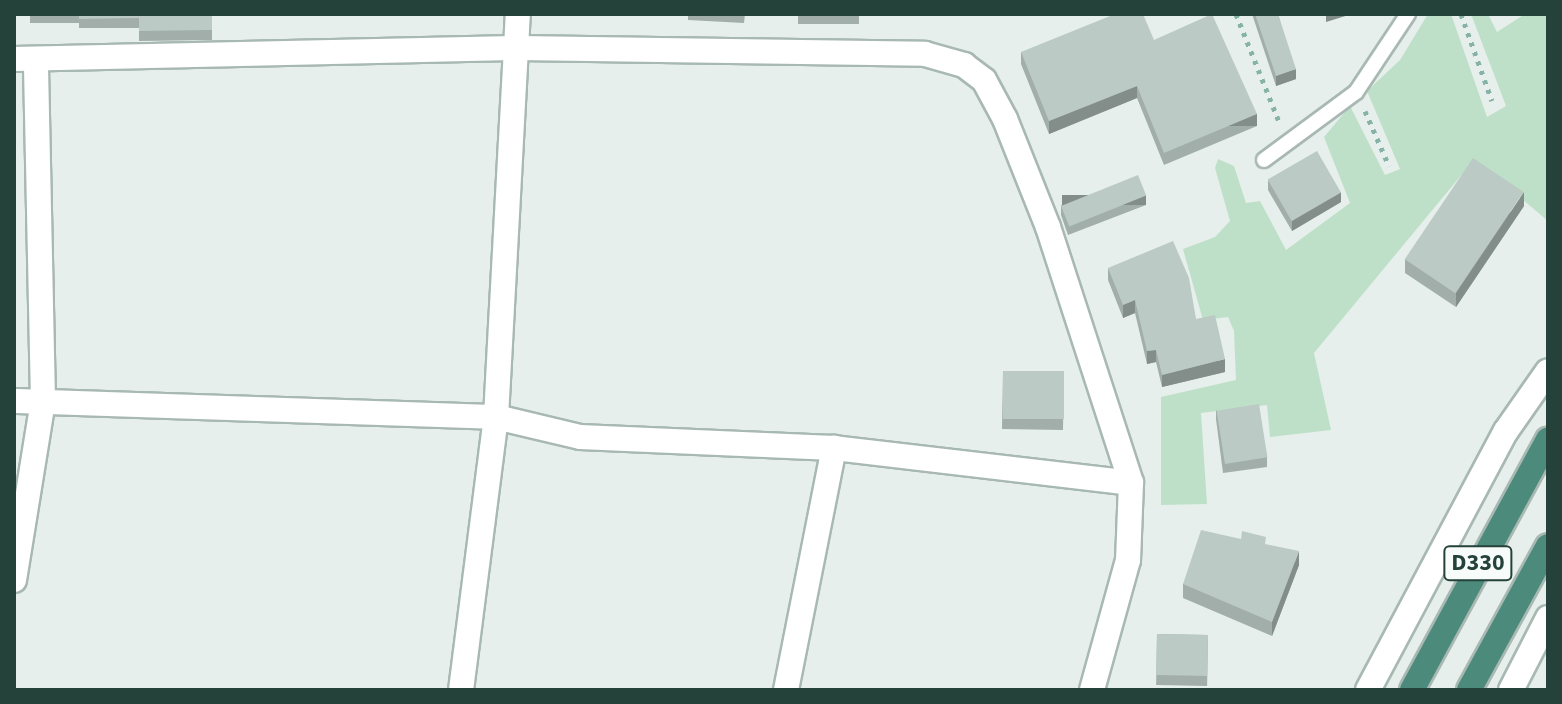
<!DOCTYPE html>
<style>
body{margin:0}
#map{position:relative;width:1562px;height:704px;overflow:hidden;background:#e6efeb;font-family:"Source Sans 3",sans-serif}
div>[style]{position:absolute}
.green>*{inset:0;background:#bfe0c8}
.path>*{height:5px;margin-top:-2.5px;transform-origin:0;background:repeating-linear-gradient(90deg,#86b3a5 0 4px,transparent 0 10px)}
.roads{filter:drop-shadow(2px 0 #a8b8b2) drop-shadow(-2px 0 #a8b8b2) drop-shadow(0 2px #a8b8b2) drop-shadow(0 -2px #a8b8b2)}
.service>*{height:14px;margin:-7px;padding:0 7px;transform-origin:7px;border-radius:7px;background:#fff}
.minor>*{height:24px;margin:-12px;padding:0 12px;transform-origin:12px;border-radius:12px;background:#fff}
.secondary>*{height:24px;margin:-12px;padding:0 12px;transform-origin:12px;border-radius:12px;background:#fff}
.trunk>*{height:24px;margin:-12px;padding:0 12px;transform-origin:12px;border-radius:12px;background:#4c8a7c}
.wall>*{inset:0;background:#a1aea9;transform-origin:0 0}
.shaded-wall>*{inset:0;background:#838d89;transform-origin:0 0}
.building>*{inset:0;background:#bbcac4;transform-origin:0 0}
span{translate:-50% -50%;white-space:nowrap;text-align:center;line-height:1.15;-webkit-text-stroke:6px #f7fbf9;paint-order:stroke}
.shield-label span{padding:2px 6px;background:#f7fbf9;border:2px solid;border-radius:6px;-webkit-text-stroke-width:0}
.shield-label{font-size:24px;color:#24423a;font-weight:700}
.frame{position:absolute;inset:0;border:16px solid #24423a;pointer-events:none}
</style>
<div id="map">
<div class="green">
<i style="clip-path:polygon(1428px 14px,1451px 14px,1487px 117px,1506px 106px,1471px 14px,1488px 14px,1497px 32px,1525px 14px,1548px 14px,1548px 221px,1486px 169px,1468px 167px,1314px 353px,1331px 430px,1270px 437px,1267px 405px,1201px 413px,1207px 504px,1161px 505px,1161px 397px,1236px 380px,1234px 331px,1228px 317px,1203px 320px,1183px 249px,1215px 237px,1230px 221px,1215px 168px,1218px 159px,1234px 166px,1246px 203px,1260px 201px,1286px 250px,1350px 203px,1324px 137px,1350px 106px,1385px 175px,1400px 169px,1367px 91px,1400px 60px)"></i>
</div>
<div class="path">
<i style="left:1236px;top:14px;width:118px;rotate:68.2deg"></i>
<i style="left:1461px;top:14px;width:92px;rotate:70.4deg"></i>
<i style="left:1365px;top:111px;width:60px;rotate:66.4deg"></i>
</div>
<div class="roads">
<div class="service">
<i style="left:1264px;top:160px;width:114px;rotate:-36.5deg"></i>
<i style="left:1356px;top:92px;width:94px;rotate:-56.3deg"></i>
</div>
<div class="minor">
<i style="left:14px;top:59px;width:504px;rotate:-1.25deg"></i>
<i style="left:518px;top:48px;width:407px;rotate:0.8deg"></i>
<i style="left:925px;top:54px;width:41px;rotate:15.8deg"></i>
<i style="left:964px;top:65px;width:25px;rotate:37deg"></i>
<i style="left:984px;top:80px;width:44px;rotate:61.7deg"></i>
<i style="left:1005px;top:119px;width:116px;rotate:68.3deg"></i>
<i style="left:1048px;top:227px;width:269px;rotate:72deg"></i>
<i style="left:1131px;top:483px;width:77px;rotate:92.2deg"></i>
<i style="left:1128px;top:560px;width:135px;rotate:105.5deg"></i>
<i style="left:14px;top:401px;width:482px;rotate:1.9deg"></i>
<i style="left:496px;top:417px;width:86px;rotate:13.4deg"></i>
<i style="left:580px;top:437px;width:254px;rotate:2.5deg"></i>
<i style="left:834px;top:448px;width:299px;rotate:6.7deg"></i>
<i style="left:14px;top:580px;width:181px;rotate:-80.8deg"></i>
<i style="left:43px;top:401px;width:342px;rotate:-91.2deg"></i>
<i style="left:461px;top:690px;width:275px;rotate:-82.7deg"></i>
<i style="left:496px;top:417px;width:404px;rotate:-86.9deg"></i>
<i style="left:786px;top:690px;width:247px;rotate:-78.8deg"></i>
</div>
<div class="secondary">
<i style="left:1368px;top:690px;width:293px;rotate:-62deg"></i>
<i style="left:1506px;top:431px;width:73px;rotate:-55deg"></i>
<i style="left:1511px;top:690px;width:81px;rotate:-62.8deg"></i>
</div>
<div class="trunk">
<i style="left:1412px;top:690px;width:285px;rotate:-61.5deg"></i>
<i style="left:1469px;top:690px;width:164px;rotate:-61.3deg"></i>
</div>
</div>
<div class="wall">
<i style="clip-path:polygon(30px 14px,212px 14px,212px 40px,139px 41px,139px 28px,79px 28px,79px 23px,30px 23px)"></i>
<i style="clip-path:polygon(688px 14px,745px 14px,744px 23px,688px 20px)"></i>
<i style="left:798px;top:14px;width:61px;height:10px"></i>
<i style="clip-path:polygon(1252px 14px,1278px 14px,1296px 79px,1276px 86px)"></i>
<i style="clip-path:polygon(1154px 40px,1257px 126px,1164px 165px,1137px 98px,1049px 134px,1021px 64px,1021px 52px)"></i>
<i style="clip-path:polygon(1268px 180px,1341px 202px,1292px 231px,1268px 190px)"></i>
<i style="clip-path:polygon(1061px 205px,1146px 205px,1068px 235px,1061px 215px)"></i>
<i style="clip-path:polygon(1524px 206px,1456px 307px,1405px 273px,1405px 259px)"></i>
<i style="clip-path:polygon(1108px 268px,1196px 319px,1225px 372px,1162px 387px,1156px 362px,1147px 364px,1135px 313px,1123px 318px,1108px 280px)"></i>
<i style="left:1003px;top:371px;width:61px;height:58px;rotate:1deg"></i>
<i style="clip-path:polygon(1216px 410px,1267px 457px,1267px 467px,1223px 473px,1216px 419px)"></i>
<i style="clip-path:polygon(1266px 545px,1299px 565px,1272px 636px,1183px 598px,1183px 584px)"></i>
<i style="left:1157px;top:634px;width:51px;height:51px;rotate:1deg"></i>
</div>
<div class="shaded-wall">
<i style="clip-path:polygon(1326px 14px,1352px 14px,1326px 22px)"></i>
<i style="clip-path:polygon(1296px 69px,1296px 79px,1276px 86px,1276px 76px)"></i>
<i style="clip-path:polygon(1137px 86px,1137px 98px,1049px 134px,1049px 121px)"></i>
<i style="left:1257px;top:114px;width:12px;height:101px;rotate:90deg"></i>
<i style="clip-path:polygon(1341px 192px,1341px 202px,1292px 231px,1292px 221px)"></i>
<i style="clip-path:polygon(1524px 192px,1524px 206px,1456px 307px,1456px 293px)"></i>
<i style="left:1146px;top:195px;width:10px;height:84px;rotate:90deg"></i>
<i style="clip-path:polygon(1135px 300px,1135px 313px,1123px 318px,1123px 305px)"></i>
<i style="clip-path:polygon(1156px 350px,1156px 362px,1147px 364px,1147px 351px)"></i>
<i style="clip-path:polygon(1225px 359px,1225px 372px,1162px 387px,1162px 375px)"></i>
<i style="clip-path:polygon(1299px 551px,1299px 565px,1272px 636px,1272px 622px)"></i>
</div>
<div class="building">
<i style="clip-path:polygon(79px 14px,212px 14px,212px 30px,139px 31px,139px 18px,79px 19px)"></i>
<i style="clip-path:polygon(801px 14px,858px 14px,858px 15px)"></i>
<i style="clip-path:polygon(1115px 14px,1143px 14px,1154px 40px,1212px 14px,1257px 114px,1164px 153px,1137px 86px,1049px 121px,1021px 52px)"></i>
<i style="clip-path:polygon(1255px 14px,1278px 14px,1296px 69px,1276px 76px)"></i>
<i style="left:1317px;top:151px;width:48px;height:57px;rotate:60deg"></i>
<i style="left:1473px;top:158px;width:61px;height:122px;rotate:34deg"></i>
<i style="left:1138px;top:175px;width:22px;height:83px;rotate:68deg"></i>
<i style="clip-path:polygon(1173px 241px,1189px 278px,1196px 319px,1215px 315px,1225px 359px,1162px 375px,1156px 350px,1147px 351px,1135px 300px,1123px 305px,1108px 268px)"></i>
<i style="left:1003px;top:371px;width:61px;height:48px"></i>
<i style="left:1259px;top:404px;width:54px;height:43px;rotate:81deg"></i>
<i style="clip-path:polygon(1201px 530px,1241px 539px,1242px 531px,1266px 537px,1265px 544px,1299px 551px,1272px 622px,1183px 584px)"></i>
<i style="left:1157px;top:634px;width:51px;height:41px;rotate:1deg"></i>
</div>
<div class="shield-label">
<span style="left:1478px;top:563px">D330</span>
</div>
<div class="frame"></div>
</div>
